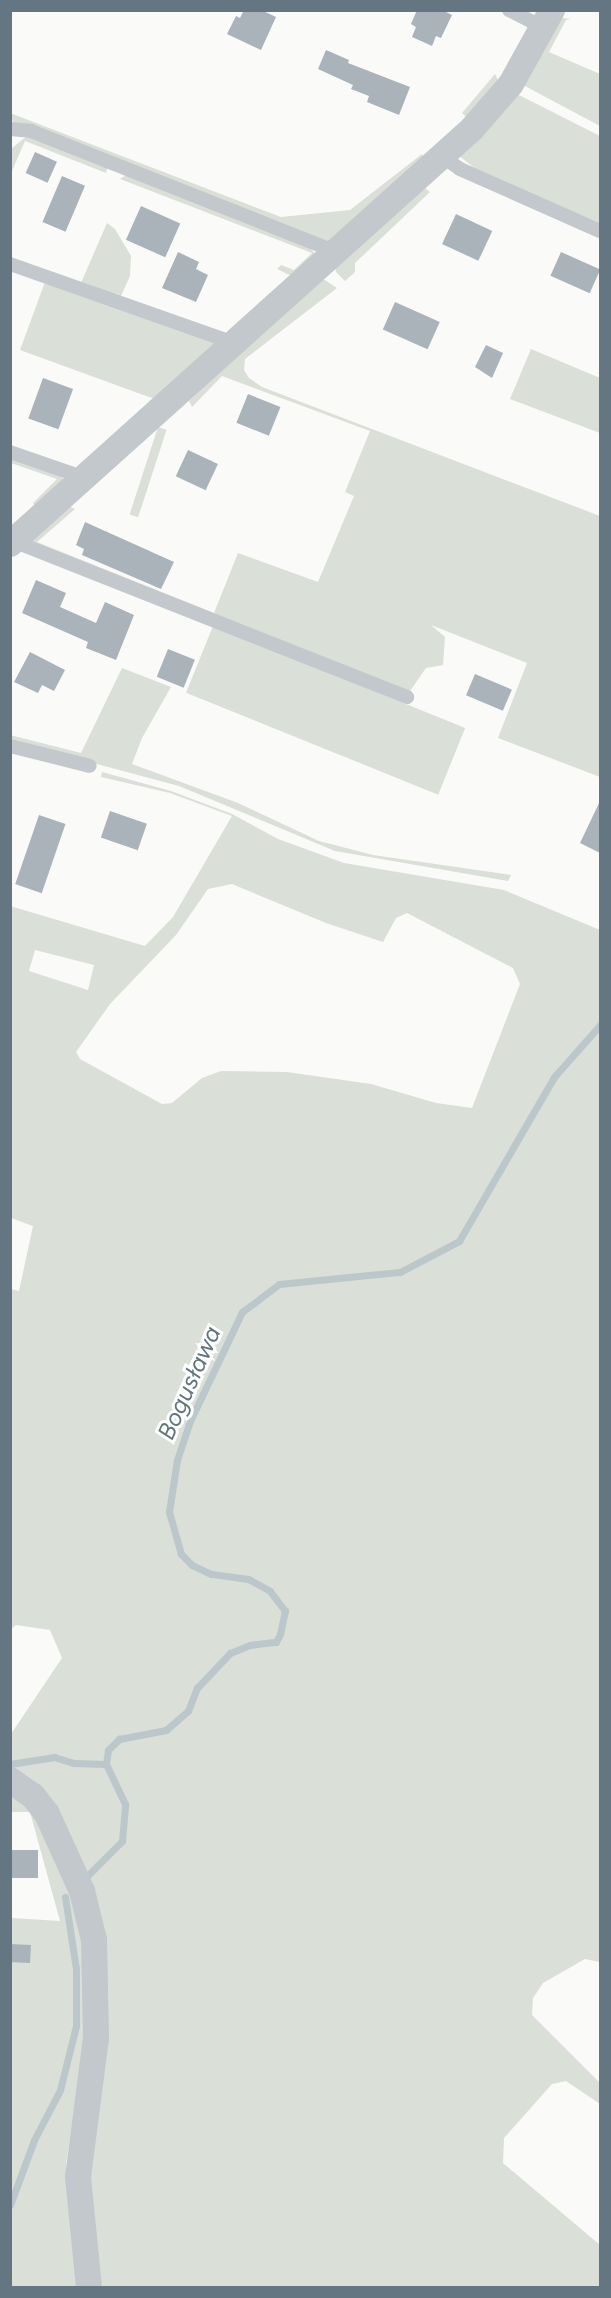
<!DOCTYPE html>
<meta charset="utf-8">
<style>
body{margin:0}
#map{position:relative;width:611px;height:2298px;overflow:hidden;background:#fafaf8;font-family:Figtree,sans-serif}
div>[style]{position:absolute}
.green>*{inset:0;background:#dadfd7;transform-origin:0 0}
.stream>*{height:7px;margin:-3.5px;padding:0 3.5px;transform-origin:3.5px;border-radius:3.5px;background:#bbc7cb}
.building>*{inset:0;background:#aab3b9;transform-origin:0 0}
.lane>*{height:14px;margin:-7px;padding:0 7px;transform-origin:7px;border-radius:7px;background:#c3c8cc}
.street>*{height:26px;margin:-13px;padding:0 13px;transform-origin:13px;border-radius:13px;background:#c3c8cc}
span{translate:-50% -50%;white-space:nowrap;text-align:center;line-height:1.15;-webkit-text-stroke:6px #fff;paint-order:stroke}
.water-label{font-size:24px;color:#60757c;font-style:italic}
.frame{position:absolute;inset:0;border:12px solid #657683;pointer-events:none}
</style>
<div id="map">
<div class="green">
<i style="clip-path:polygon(555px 17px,571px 19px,566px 20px,549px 52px,600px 74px,600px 126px,523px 85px)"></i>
<i style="clip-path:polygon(495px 74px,498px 80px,469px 120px,462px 113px)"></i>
<i style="clip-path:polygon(515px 93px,600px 136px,600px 225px,480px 172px,459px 156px)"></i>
<i style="clip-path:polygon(10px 113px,281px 217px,350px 210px,422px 154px,426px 160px,331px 244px,24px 123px,14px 126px)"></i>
<i style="clip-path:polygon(27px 136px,108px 166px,106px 173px,25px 141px,11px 173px,12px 148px)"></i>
<i style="clip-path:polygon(128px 174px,308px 246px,319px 258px,296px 278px,277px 269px,281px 265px,294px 270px,312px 253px,120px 179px)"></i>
<i style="clip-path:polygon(425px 188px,430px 192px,355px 263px,355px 272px,345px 281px,336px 272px,335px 267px)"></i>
<i style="clip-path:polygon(107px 223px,115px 229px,131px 256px,130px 276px,121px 296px,81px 283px)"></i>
<i style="clip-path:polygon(317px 280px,325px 280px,337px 288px,245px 359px,244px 370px,249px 378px,262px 387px,600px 516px,600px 777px,498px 738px,527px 663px,431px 625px,445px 637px,443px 665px,426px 668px,410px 691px,36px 545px,32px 540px,66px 505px,75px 509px,37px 542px,214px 613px,238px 553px,318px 582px,354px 496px,345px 492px,370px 431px,222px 376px,192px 407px,189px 401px)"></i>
<i style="clip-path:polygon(45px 282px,213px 341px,218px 347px,160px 401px,20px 350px)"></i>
<i style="clip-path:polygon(531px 349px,600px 378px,600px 433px,510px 399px)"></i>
<i style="left:158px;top:427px;width:9px;height:92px;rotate:18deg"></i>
<i style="clip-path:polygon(11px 458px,60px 476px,70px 485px,39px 510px,33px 503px,57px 479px,11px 463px)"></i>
<i style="left:213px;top:626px;width:272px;height:72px;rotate:22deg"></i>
<i style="clip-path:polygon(122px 668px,171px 687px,142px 738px,132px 764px,238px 803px,319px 841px,373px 855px,511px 875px,508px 881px,335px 851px,179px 786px,11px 741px,10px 735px,81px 753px)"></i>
<i style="clip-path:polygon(evenodd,102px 772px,171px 791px,232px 814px,278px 839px,344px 863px,504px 890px,600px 930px,600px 1962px,585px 1959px,543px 1983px,533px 1998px,532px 2015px,600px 2083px,600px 2104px,566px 2081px,552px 2084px,504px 2138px,503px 2163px,600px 2245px,600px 2287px,101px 2287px,87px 2170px,104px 1932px,11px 1770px,11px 1734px,62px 1658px,50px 1630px,16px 1625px,11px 1629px,11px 1289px,19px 1291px,33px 1226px,11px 1218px,10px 906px,145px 946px,173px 917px,232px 816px,170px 793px,101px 777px,102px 772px,232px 884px,326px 923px,383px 942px,396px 918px,407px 913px,513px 968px,520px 984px,472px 1108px,436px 1103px,371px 1084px,287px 1072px,221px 1071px,202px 1078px,172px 1103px,162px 1104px,80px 1059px,76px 1052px,110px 1004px,176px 935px,208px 889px,232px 884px,102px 772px,35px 950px,94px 965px,88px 990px,29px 971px,35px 950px)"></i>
<i style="clip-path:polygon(10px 1790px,44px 1820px,84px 1935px,85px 2036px,66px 2164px,77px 2287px,11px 2287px,11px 1918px,60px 1921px,30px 1812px,11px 1812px)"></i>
</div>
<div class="stream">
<i style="left:10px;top:1764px;width:45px;rotate:-9deg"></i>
<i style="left:54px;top:1757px;width:21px;rotate:17deg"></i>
<i style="left:74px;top:1763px;width:32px;rotate:2deg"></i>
<i style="left:87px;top:1876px;width:49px;rotate:-45deg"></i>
<i style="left:122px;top:1841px;width:37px;rotate:-85deg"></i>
<i style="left:125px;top:1804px;width:44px;rotate:-115.4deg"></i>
<i style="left:106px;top:1764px;width:14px;rotate:-82deg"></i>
<i style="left:108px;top:1750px;width:16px;rotate:-45deg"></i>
<i style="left:119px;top:1739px;width:48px;rotate:-10.8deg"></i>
<i style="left:166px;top:1730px;width:29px;rotate:-41deg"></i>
<i style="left:188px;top:1711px;width:25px;rotate:-69deg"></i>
<i style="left:197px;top:1688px;width:48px;rotate:-46.7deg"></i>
<i style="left:230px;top:1653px;width:22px;rotate:-22deg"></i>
<i style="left:250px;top:1645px;width:26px;rotate:-7deg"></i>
<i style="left:276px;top:1642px;width:9px;rotate:-63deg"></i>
<i style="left:280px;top:1634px;width:24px;rotate:-78deg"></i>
<i style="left:285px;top:1611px;width:25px;rotate:-127deg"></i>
<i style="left:270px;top:1591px;width:25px;rotate:-151deg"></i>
<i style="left:248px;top:1579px;width:37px;rotate:-172deg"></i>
<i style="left:211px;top:1574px;width:21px;rotate:-155deg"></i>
<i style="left:192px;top:1565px;width:16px;rotate:-135deg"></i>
<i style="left:181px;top:1554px;width:44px;rotate:-105.9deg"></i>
<i style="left:169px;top:1512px;width:53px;rotate:-81.3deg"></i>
<i style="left:177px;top:1460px;width:41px;rotate:-71.6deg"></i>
<i style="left:190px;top:1421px;width:121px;rotate:-64.5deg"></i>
<i style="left:242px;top:1312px;width:46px;rotate:-37.1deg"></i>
<i style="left:279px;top:1284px;width:122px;rotate:-5.7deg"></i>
<i style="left:400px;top:1272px;width:67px;rotate:-27.7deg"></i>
<i style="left:459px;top:1241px;width:190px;rotate:-59.9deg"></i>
<i style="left:554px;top:1077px;width:69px;rotate:-48.5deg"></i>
<i style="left:10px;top:2205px;width:69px;rotate:-69.7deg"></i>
<i style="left:34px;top:2140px;width:56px;rotate:-62.5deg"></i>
<i style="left:60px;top:2090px;width:66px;rotate:-76deg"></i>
<i style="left:76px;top:2026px;width:57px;rotate:-90deg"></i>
<i style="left:76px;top:1969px;width:73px;rotate:-98.7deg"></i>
</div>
<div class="building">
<i style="clip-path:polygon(244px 10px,261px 10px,276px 17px,261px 50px,227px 34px,236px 16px,240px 18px)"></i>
<i style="clip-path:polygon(417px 10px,442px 10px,452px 15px,441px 38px,436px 36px,432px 46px,412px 37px,416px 27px,411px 24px)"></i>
<i style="clip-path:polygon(326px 50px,349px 60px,348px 63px,410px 87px,399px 115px,367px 102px,369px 96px,351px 89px,353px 85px,318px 69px)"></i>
<i style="left:35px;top:152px;width:24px;height:23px;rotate:24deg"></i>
<i style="left:62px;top:176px;width:25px;height:50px;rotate:23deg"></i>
<i style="left:141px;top:206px;width:43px;height:37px;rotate:24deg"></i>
<i style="left:456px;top:214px;width:40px;height:33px;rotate:25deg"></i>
<i style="clip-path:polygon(178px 252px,199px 262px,196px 269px,208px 275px,196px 302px,162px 288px)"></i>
<i style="left:561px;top:252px;width:43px;height:26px;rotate:24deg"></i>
<i style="left:395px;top:302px;width:49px;height:30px;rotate:24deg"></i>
<i style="clip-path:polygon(486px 345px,503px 353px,492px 378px,475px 367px)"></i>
<i style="left:43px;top:378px;width:32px;height:43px;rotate:20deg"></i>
<i style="left:248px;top:394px;width:35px;height:31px;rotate:22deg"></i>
<i style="left:188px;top:450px;width:33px;height:29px;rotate:25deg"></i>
<i style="clip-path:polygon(85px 522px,174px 562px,161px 589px,82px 555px,84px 549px,76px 545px)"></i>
<i style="clip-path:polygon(36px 580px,66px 593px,60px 607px,96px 623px,105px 602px,134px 615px,116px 660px,86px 648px,88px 642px,22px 613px)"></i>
<i style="left:168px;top:649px;width:29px;height:30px;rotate:22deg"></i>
<i style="clip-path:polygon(30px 652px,65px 670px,54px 691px,42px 685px,38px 693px,14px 682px)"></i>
<i style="left:475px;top:674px;width:40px;height:23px;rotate:23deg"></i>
<i style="clip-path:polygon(600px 801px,600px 853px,580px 843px)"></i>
<i style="left:110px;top:811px;width:39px;height:28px;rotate:19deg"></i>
<i style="left:39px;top:815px;width:28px;height:73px;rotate:19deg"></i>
<i style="left:10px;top:1850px;width:28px;height:28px"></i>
<i style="left:10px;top:1944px;width:21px;height:18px;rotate:3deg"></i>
</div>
<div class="lane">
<i style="left:509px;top:10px;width:38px;rotate:27deg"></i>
<i style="left:10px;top:129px;width:21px;rotate:5deg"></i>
<i style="left:31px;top:131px;width:315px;rotate:21.6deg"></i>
<i style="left:324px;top:247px;width:12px;rotate:42deg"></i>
<i style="left:442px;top:156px;width:22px;rotate:36deg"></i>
<i style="left:460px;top:169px;width:153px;rotate:23.9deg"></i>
<i style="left:10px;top:264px;width:238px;rotate:19.4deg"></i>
<i style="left:10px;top:452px;width:79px;rotate:19.1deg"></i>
<i style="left:13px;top:541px;width:424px;rotate:21.6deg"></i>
<i style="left:10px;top:746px;width:82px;rotate:14deg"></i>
</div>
<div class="street">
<i style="left:10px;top:544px;width:620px;rotate:-41.93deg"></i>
<i style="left:471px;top:130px;width:61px;rotate:-49deg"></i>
<i style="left:511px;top:84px;width:85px;rotate:-61deg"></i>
<i style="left:10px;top:1780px;width:28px;rotate:35deg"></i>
<i style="left:33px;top:1796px;width:23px;rotate:52deg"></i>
<i style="left:47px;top:1814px;width:85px;rotate:65.6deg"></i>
<i style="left:82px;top:1891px;width:50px;rotate:76.2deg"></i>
<i style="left:94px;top:1940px;width:98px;rotate:88.8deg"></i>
<i style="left:96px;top:2038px;width:140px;rotate:97.4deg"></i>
<i style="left:78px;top:2177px;width:112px;rotate:84.3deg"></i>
</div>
<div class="water-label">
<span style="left:189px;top:1383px;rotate:-66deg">Bogusława</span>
</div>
<div class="frame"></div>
</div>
